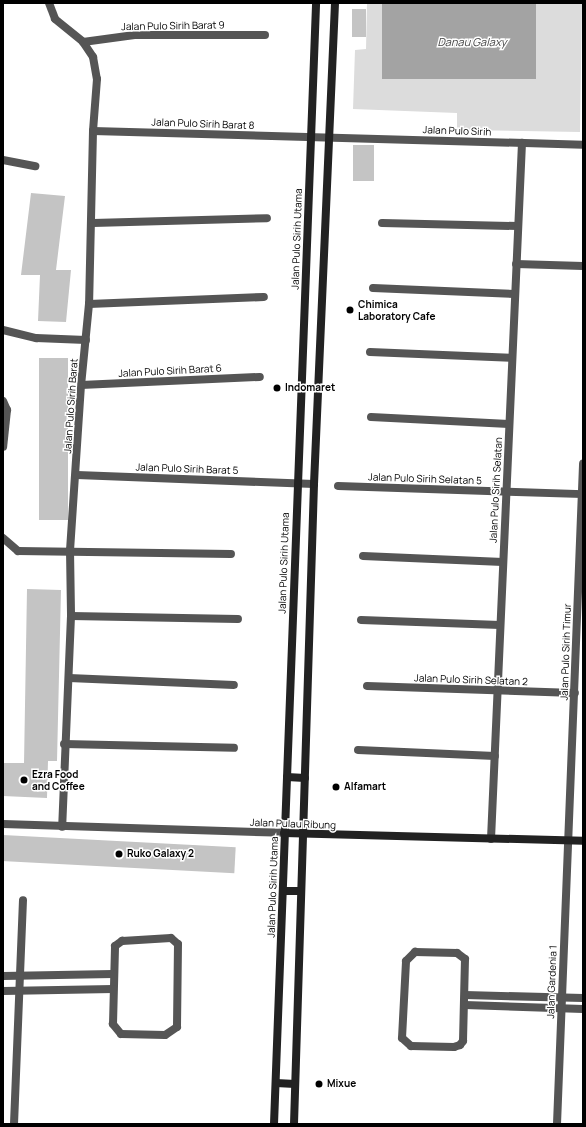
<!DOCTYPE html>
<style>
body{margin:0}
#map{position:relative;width:586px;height:1127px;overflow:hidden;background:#fff;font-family:Manrope,sans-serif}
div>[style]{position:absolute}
.green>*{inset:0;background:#dcdcdc}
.water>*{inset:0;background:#a3a3a3;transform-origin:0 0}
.building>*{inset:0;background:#c4c4c4;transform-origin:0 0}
.minor>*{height:8px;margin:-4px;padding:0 4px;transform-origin:4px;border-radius:4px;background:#555}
.secondary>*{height:8px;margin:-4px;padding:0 4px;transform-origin:4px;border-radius:4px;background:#222}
.dots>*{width:11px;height:11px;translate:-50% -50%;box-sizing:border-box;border:2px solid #fff;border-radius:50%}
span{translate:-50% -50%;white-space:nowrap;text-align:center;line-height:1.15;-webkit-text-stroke:3px #fff;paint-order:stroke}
.street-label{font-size:10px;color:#000}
.poi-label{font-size:10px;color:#000;font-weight:700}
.left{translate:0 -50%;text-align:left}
.water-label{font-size:11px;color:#444;font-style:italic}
.frame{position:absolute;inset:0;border:4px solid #000;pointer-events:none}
</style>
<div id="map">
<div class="green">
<i style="clip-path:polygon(367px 3px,582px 3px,580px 132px,457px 130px,457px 113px,353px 109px,355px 50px,366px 49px)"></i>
</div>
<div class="water">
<i style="left:382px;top:3px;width:154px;height:76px"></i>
</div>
<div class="building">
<i style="left:352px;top:9px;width:14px;height:28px"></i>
<i style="left:353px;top:145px;width:21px;height:36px"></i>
<i style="clip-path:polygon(31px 193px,65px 196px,56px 270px,71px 270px,66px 322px,38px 321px,40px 275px,21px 275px)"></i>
<i style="left:39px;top:358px;width:29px;height:162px"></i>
<i style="clip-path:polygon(27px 589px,61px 590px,57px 761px,48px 761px,47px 798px,3px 796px,3px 763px,24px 763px)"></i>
<i style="left:3px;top:835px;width:233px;height:26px;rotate:3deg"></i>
</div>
<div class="minor">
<i style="left:49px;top:3px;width:17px;rotate:69deg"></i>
<i style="left:55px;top:19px;width:36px;rotate:39deg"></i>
<i style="left:83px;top:42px;width:18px;rotate:56deg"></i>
<i style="left:93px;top:57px;width:22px;rotate:80deg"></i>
<i style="left:97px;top:79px;width:52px;rotate:94.4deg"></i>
<i style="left:93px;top:131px;width:173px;rotate:91.3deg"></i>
<i style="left:89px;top:304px;width:81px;rotate:95.6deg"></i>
<i style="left:81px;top:385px;width:165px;rotate:93.8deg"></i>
<i style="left:70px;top:550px;width:66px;rotate:89.1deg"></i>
<i style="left:71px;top:616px;width:211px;rotate:92.4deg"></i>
<i style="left:83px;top:42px;width:52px;rotate:-7.7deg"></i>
<i style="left:135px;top:35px;width:130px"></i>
<i style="left:93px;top:131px;width:490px;rotate:1.6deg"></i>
<i style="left:3px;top:160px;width:33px;rotate:11deg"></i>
<i style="left:93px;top:223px;width:174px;rotate:-1.6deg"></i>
<i style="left:382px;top:223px;width:136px;rotate:1.3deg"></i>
<i style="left:516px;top:264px;width:67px;rotate:1.7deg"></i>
<i style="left:373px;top:288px;width:142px;rotate:2.4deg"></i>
<i style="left:89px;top:304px;width:175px;rotate:-2.3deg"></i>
<i style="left:3px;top:330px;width:34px;rotate:14deg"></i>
<i style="left:36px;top:338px;width:50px;rotate:2.3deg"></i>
<i style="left:370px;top:352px;width:142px;rotate:2.4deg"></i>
<i style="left:81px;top:385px;width:179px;rotate:-2.6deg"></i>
<i style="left:3px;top:401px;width:10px;rotate:66deg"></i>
<i style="left:7px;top:410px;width:37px;rotate:96deg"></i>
<i style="left:371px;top:417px;width:138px;rotate:2.9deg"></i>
<i style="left:77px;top:475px;width:237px;rotate:2.2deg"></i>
<i style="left:338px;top:486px;width:245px;rotate:1.9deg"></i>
<i style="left:3px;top:538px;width:20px;rotate:41deg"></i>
<i style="left:18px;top:551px;width:213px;rotate:0.8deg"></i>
<i style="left:363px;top:556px;width:140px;rotate:2.5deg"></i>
<i style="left:71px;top:616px;width:167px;rotate:1deg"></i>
<i style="left:361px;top:620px;width:139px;rotate:2.1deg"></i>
<i style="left:69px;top:678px;width:165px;rotate:2.4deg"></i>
<i style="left:367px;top:686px;width:208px;rotate:1.9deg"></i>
<i style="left:64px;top:744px;width:170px;rotate:1.3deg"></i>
<i style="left:358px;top:750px;width:137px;rotate:2.5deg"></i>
<i style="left:3px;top:824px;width:281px;rotate:1.8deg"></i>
<i style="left:491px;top:839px;width:697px;rotate:-87.45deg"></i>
<i style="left:171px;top:938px;width:9px;rotate:41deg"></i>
<i style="left:178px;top:944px;width:83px;rotate:90.7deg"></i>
<i style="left:177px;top:1027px;width:14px;rotate:146deg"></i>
<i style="left:165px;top:1035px;width:44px;rotate:-178.7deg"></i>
<i style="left:121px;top:1034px;width:13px;rotate:-129deg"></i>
<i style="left:113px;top:1024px;width:78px;rotate:-88.5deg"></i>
<i style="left:115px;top:946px;width:9px;rotate:-36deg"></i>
<i style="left:122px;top:941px;width:49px;rotate:-3.5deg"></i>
<i style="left:415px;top:952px;width:42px;rotate:1.4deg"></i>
<i style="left:457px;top:953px;width:10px;rotate:37deg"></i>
<i style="left:465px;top:959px;width:82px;rotate:91.4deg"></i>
<i style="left:463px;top:1041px;width:5px;rotate:127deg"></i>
<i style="left:460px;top:1045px;width:6px;rotate:162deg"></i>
<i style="left:454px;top:1047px;width:43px;rotate:-178.7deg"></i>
<i style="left:411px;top:1046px;width:12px;rotate:-138deg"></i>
<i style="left:402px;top:1038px;width:77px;rotate:-87deg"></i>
<i style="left:406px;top:961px;width:13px;rotate:-45deg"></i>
<i style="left:3px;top:976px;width:110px;rotate:-1deg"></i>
<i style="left:3px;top:991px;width:110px;rotate:-1deg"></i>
<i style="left:465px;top:995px;width:118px;rotate:1.5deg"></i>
<i style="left:465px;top:1005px;width:118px;rotate:1.9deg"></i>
<i style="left:14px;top:1124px;width:224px;rotate:-87.7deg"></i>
<i style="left:557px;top:1124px;width:661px;rotate:-87.74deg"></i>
</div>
<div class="secondary">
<i style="left:287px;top:777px;width:18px;rotate:3deg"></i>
<i style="left:284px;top:833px;width:299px;rotate:1.5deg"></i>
<i style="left:283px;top:891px;width:18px"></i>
<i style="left:276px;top:1083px;width:19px;rotate:3deg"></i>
<i style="left:274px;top:1124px;width:1122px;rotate:-87.85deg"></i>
<i style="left:294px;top:1124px;width:640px;rotate:-88.21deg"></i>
<i style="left:314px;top:484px;width:481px;rotate:-87.5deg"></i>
</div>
<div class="dots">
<i style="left:350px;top:310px;background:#000"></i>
<i style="left:277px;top:388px;background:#000"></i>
<i style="left:24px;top:780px;background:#000"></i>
<i style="left:336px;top:787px;background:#000"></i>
<i style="left:119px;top:854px;background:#000"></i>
<i style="left:319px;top:1084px;background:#000"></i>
</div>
<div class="street-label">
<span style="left:173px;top:26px;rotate:-1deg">Jalan Pulo Sirih Barat 9</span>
<span style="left:203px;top:124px;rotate:2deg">Jalan Pulo Sirih Barat 8</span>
<span style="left:457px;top:131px;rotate:2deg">Jalan Pulo Sirih</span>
<span style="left:297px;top:239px;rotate:-88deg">Jalan Pulo Sirih Utama</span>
<span style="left:170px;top:371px;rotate:-3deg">Jalan Pulo Sirih Barat 6</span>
<span style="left:71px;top:406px;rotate:-86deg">Jalan Pulo Sirih Barat</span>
<span style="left:187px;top:469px;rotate:2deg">Jalan Pulo Sirih Barat 5</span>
<span style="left:425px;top:479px;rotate:2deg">Jalan Pulo Sirih Selatan 5</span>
<span style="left:496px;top:490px;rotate:-87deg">Jalan Pulo Sirih Selatan</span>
<span style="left:284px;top:563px;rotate:-88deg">Jalan Pulo Sirih Utama</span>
<span style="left:566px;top:652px;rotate:-88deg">Jalan Pulo Sirih Timur</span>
<span style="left:471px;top:680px;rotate:2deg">Jalan Pulo Sirih Selatan 2</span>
<span style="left:293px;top:824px;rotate:2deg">Jalan Pulau Ribung</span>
<span style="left:273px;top:887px;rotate:-88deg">Jalan Pulo Sirih Utama</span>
<span style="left:552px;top:982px;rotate:-88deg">Jalan Gardenia 1</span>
</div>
<div class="poi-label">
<span class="left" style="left:358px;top:310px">Chimica<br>Laboratory Cafe</span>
<span class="left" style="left:285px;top:388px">Indomaret</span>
<span class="left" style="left:32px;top:780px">Ezra Food<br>and Coffee</span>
<span class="left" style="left:344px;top:787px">Alfamart</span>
<span class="left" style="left:127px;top:854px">Ruko Galaxy 2</span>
<span class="left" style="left:327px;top:1084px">Mixue</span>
</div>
<div class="water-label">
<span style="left:472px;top:42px">Danau Galaxy</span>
</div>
<div class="frame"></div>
</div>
